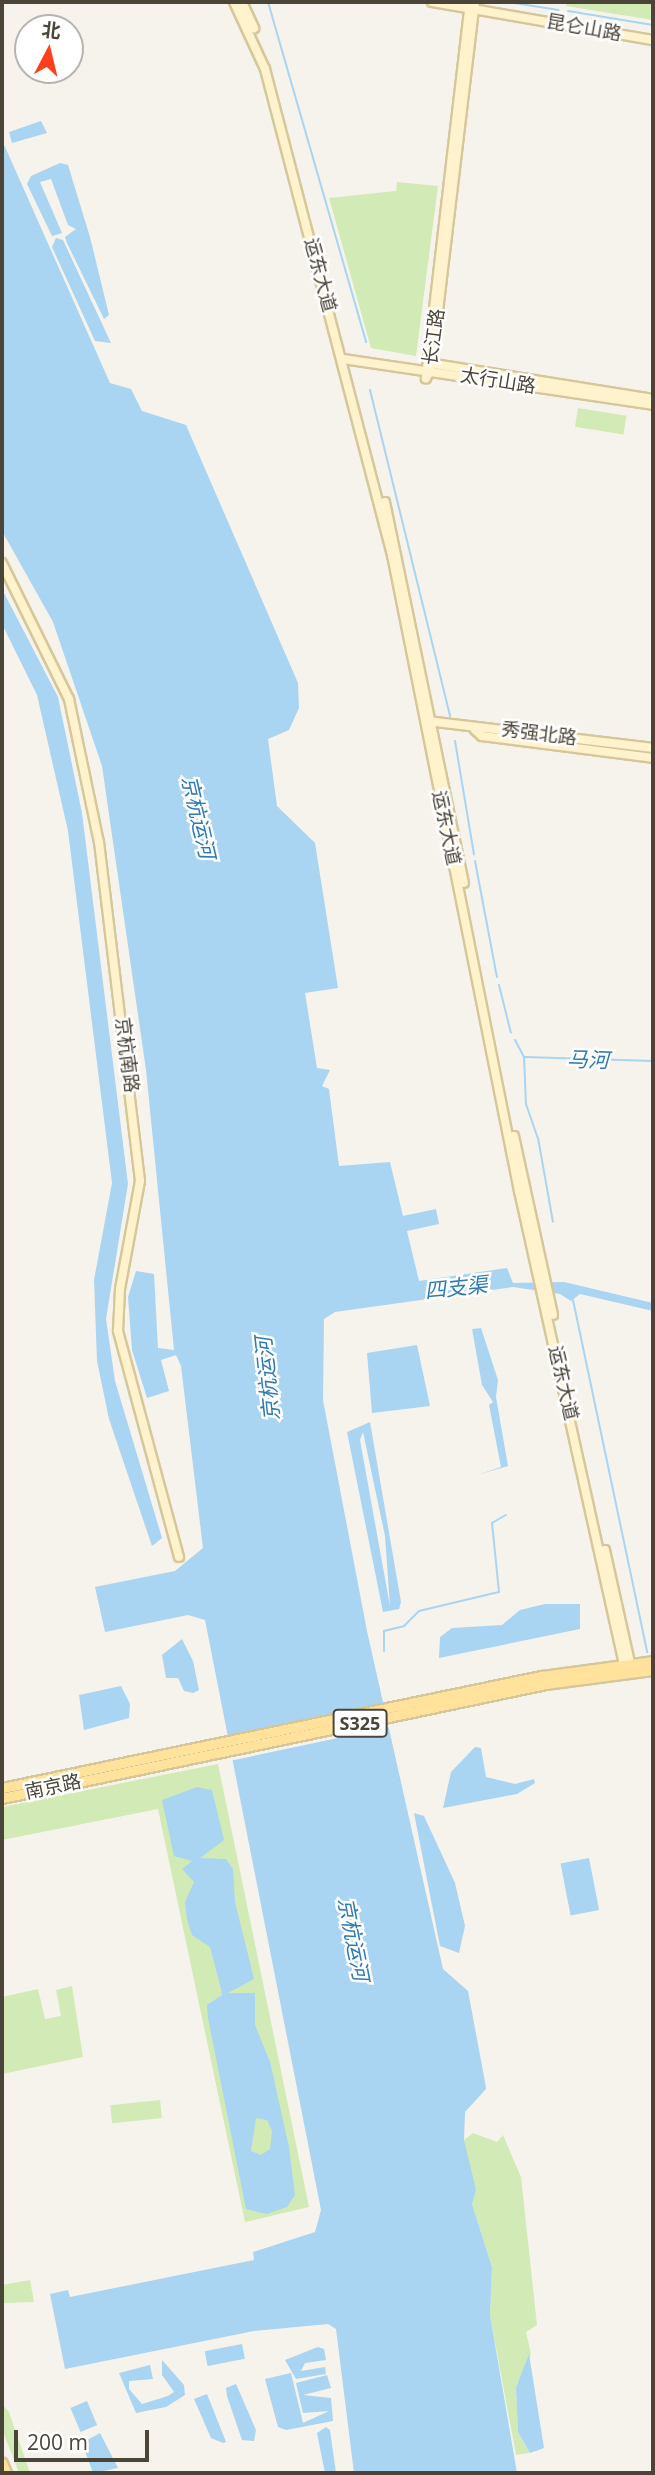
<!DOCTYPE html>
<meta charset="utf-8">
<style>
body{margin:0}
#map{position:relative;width:655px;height:2475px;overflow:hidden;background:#f6f3ec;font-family:"Open Sans","Noto Sans SC",sans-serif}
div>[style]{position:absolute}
.green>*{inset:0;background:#d2eab5;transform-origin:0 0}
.water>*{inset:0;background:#a9d4f2;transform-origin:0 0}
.pier>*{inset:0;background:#f6f3ec;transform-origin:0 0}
.stream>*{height:2px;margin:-1px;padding:0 1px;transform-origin:1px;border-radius:1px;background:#a9d4f2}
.roads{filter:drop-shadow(2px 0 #d6c79b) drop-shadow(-2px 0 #d6c79b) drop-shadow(0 2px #d6c79b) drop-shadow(0 -2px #d6c79b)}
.secondary>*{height:8px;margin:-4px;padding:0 4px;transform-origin:4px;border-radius:4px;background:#fff3cd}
.primary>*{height:9px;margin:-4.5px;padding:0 4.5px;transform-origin:4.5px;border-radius:4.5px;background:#ffe39c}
span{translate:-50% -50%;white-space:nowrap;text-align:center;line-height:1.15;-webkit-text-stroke:5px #fff;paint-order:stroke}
.shield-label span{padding:2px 5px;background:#fff;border:2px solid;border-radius:5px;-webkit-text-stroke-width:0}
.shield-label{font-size:18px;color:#4b4439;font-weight:700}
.street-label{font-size:19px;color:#4b4439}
.water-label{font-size:21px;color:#2e7ab2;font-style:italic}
.frame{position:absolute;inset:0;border:4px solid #4b4439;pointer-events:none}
.north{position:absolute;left:14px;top:14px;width:70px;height:70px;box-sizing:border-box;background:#fff;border:2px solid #b7b4b0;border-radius:50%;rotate:7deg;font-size:19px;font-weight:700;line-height:28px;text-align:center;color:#4b4439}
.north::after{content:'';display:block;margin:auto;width:24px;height:32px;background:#fc3f1d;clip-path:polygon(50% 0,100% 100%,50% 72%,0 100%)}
.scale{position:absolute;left:14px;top:2430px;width:135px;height:32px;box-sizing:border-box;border:4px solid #4b4439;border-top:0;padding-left:9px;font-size:21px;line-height:24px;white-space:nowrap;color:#4b4439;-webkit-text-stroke:5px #fff;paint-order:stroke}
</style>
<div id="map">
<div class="green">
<i style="clip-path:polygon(567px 2px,653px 2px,653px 20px,566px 6px)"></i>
<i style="clip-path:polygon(397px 182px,438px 186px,416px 356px,371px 348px,329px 198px,396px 191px)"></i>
<i style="left:578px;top:408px;width:49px;height:19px;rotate:9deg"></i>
<i style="clip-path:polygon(218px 1764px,309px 2207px,245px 2222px,158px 1809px,2px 1840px,2px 1807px)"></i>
<i style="clip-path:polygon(72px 1986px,83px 2057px,2px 2074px,2px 1997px,38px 1989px,45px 2019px,61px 2016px,56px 1990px)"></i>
<i style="left:160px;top:2100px;width:18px;height:50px;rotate:84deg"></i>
<i style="clip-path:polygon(473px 2133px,497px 2142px,503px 2135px,521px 2177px,537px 2325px,526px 2332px,531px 2354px,516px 2388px,518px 2432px,530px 2453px,516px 2455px,490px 2315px,492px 2267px,472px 2204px,464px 2140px)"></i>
<i style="clip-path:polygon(30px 2280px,34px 2302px,2px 2303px,2px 2285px)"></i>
<i style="clip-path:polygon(2px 2404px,9px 2412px,30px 2473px,19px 2473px,2px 2429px)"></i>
</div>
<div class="water">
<i style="clip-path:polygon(41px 121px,47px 133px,12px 143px,9px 132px)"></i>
<i style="clip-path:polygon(2px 140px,110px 383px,131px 389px,142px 411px,186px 425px,298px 683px,299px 708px,289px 730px,268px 739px,277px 806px,315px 843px,338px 988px,305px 993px,317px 1068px,330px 1070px,322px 1086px,329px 1089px,339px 1166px,390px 1162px,403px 1216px,436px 1209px,439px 1224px,407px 1231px,419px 1281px,507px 1268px,513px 1283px,564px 1282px,653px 1303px,653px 1311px,580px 1294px,571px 1301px,560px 1294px,513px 1287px,335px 1312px,324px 1319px,323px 1400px,367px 1631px,443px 1969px,468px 1991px,485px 2082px,486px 2089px,465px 2112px,464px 2140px,476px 2190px,472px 2204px,492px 2267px,490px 2315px,517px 2473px,354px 2473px,336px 2329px,328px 2324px,254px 2331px,65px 2369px,50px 2294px,68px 2290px,70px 2297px,254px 2260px,253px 2252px,315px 2232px,321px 2210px,205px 1620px,188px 1615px,105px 1632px,95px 1587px,175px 1571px,203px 1548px,181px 1366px,176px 1355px,161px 1360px,169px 1391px,147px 1398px,132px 1350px,128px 1297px,136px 1271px,154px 1274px,158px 1348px,174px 1350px,146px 1070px,102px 766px,53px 622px,2px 531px)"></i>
<i style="clip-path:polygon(60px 163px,68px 165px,90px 237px,109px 315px,104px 319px,67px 243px,65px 237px,76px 229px,68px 225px,51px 179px,40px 182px,62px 233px,52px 236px,27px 184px,31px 176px)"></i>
<i style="clip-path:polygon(56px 238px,63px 240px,111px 343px,95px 341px,52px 247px)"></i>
<i style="clip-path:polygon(2px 589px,58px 697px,82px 813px,128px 1184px,106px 1319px,115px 1381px,162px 1538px,152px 1546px,109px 1419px,97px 1361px,94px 1280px,112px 1183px,68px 831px,37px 695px,2px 624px)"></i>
<i style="clip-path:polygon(481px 1328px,498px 1380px,496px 1397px,508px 1466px,477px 1475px,501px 1467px,489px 1405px,493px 1402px,482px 1385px,472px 1329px)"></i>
<i style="clip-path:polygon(417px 1345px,430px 1406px,372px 1413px,367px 1353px)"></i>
<i style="clip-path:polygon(evenodd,370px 1422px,401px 1602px,399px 1609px,383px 1612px,347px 1432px,370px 1422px,363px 1432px,385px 1536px,390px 1606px,360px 1440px,363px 1432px)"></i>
<i style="clip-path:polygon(545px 1604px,580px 1604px,580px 1629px,439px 1658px,440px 1637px,452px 1628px,502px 1625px,520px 1610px)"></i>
<i style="clip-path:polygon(182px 1639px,193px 1661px,199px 1690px,193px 1693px,184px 1691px,178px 1678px,166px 1678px,162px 1655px)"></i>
<i style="clip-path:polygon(121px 1686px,130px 1704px,129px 1718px,84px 1730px,79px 1695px)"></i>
<i style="clip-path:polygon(475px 1747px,481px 1748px,486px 1777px,515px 1784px,534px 1779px,535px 1783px,517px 1794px,443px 1808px,451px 1772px)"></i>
<i style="clip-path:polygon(evenodd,197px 1787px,212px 1790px,224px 1840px,200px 1858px,226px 1859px,233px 1869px,235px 1902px,254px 1979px,228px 1993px,255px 1993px,255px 2025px,270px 2062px,289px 2147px,295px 2195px,287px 2207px,267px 2214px,246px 2209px,208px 2018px,207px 2005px,222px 1995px,221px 1989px,210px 1947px,192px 1935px,187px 1919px,185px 1902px,194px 1882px,182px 1869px,192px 1861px,174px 1856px,162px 1800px,197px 1787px,256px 2118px,267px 2120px,272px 2131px,270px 2149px,261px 2155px,251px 2151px,256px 2118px)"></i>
<i style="clip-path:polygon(414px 1813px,424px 1816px,455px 1883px,465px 1926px,459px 1953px,440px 1946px)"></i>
<i style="left:589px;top:1858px;width:53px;height:29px;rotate:79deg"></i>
<i style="left:242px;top:2344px;width:15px;height:38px;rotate:79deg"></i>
<i style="clip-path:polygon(318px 2347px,324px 2349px,326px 2360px,305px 2363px,301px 2371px,325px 2367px,326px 2374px,296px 2379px,285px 2360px)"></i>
<i style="clip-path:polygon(529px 2354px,544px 2448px,530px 2453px,518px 2432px,516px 2388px)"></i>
<i style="clip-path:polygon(162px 2360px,184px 2385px,185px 2395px,166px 2407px,136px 2413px,119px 2373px,150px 2365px,153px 2379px,129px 2381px,129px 2389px,142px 2404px,168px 2396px,174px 2392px,162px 2375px)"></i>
<i style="clip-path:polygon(291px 2373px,303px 2423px,329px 2411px,303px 2413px,296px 2383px,327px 2375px,331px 2388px,303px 2395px,331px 2398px,333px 2421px,286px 2430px,278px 2427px,265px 2379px)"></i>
<i style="clip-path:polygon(236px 2384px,256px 2430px,254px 2441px,242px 2440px,227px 2396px,226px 2388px)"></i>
<i style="clip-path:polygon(207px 2394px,226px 2442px,223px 2443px,211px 2438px,194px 2399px)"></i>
<i style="left:87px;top:2401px;width:26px;height:18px;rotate:67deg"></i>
<i style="clip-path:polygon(326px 2427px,330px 2430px,336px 2473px,325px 2473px,317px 2433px)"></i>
<i style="clip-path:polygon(100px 2433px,118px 2468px,93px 2473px,82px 2443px)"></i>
</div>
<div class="pier">
<i style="left:387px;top:1703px;width:24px;height:166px;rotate:78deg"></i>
</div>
<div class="stream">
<i style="left:268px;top:2px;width:354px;rotate:73.9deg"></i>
<i style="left:508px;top:2px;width:51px;rotate:9.1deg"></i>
<i style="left:568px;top:11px;width:86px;rotate:9.4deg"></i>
<i style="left:370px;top:390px;width:336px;rotate:76.2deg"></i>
<i style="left:455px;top:741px;width:115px;rotate:80.5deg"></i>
<i style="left:475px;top:861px;width:118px;rotate:79.3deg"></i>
<i style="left:499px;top:985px;width:49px;rotate:76deg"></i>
<i style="left:515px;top:1040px;width:19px;rotate:62deg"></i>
<i style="left:524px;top:1057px;width:47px;rotate:87.6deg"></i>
<i style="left:526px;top:1104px;width:36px;rotate:71deg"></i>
<i style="left:538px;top:1138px;width:85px;rotate:79.9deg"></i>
<i style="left:525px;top:1057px;width:128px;rotate:1.8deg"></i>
<i style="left:573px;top:1300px;width:360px;rotate:78.1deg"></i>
<i style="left:384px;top:1651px;width:20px;rotate:-90deg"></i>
<i style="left:384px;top:1631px;width:21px;rotate:-14deg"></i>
<i style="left:404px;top:1626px;width:21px;rotate:-45deg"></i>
<i style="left:419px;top:1611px;width:82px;rotate:-13.4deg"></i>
<i style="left:499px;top:1592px;width:69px;rotate:-95.8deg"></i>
<i style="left:492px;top:1523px;width:16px;rotate:-30deg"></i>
</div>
<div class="roads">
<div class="secondary">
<i style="left:234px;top:2px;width:74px;rotate:65.2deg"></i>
<i style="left:265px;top:69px;width:502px;rotate:75.36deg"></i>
<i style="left:392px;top:555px;width:649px;rotate:78.71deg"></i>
<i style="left:519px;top:1191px;width:485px;rotate:77.5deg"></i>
<i style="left:242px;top:2px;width:29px;rotate:65deg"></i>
<i style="left:432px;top:2px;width:224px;rotate:9.8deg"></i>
<i style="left:470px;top:2px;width:379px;rotate:96.7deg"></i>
<i style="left:426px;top:378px;width:9px;rotate:-58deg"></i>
<i style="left:431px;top:370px;width:371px;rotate:-83.2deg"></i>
<i style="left:343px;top:359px;width:313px;rotate:8.4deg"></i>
<i style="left:428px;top:363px;width:228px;rotate:9.1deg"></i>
<i style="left:385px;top:502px;width:389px;rotate:78.3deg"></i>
<i style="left:2px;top:563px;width:152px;rotate:63.8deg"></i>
<i style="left:69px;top:699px;width:146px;rotate:78.2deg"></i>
<i style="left:99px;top:842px;width:341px;rotate:83.1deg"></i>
<i style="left:140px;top:1181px;width:110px;rotate:100.5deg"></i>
<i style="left:120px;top:1289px;width:42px;rotate:92.7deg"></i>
<i style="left:118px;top:1331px;width:234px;rotate:74.9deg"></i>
<i style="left:427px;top:721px;width:228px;rotate:6.8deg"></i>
<i style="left:475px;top:730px;width:9px;rotate:41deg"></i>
<i style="left:482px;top:736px;width:172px;rotate:7.3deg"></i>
<i style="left:514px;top:1136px;width:183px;rotate:77.7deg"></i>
<i style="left:605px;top:1550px;width:116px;rotate:77.5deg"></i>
</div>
<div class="primary">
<i style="left:2px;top:1788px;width:551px;rotate:-11.74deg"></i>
<i style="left:541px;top:1676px;width:113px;rotate:-7.6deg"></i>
<i style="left:2px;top:1798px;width:556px;rotate:-11.84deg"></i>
<i style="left:546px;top:1684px;width:108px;rotate:-7.5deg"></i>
<i style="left:2px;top:2463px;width:11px;rotate:68deg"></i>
</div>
</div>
<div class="shield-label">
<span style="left:360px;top:1723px">S325</span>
</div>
<div class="street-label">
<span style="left:584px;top:28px;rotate:10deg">昆仑山路</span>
<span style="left:320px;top:275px;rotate:75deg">运东大道</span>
<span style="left:434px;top:337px;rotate:-82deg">长江路</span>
<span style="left:498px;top:381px;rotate:9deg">太行山路</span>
<span style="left:539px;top:734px;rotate:7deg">秀强北路</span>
<span style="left:446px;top:828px;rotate:78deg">运东大道</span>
<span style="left:127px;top:1055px;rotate:83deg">京杭南路</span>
<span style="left:563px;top:1383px;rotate:77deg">运东大道</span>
<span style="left:53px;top:1787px;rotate:-12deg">南京路</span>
</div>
<div class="water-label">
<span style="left:199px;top:817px;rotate:77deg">京杭运河</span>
<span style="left:588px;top:1059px;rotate:2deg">马河</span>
<span style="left:456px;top:1287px;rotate:-6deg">四支渠</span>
<span style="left:267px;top:1379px;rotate:-96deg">京杭运河</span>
<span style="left:354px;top:1939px;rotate:79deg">京杭运河</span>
</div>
<div class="frame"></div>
<div class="north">北</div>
<div class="scale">200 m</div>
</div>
